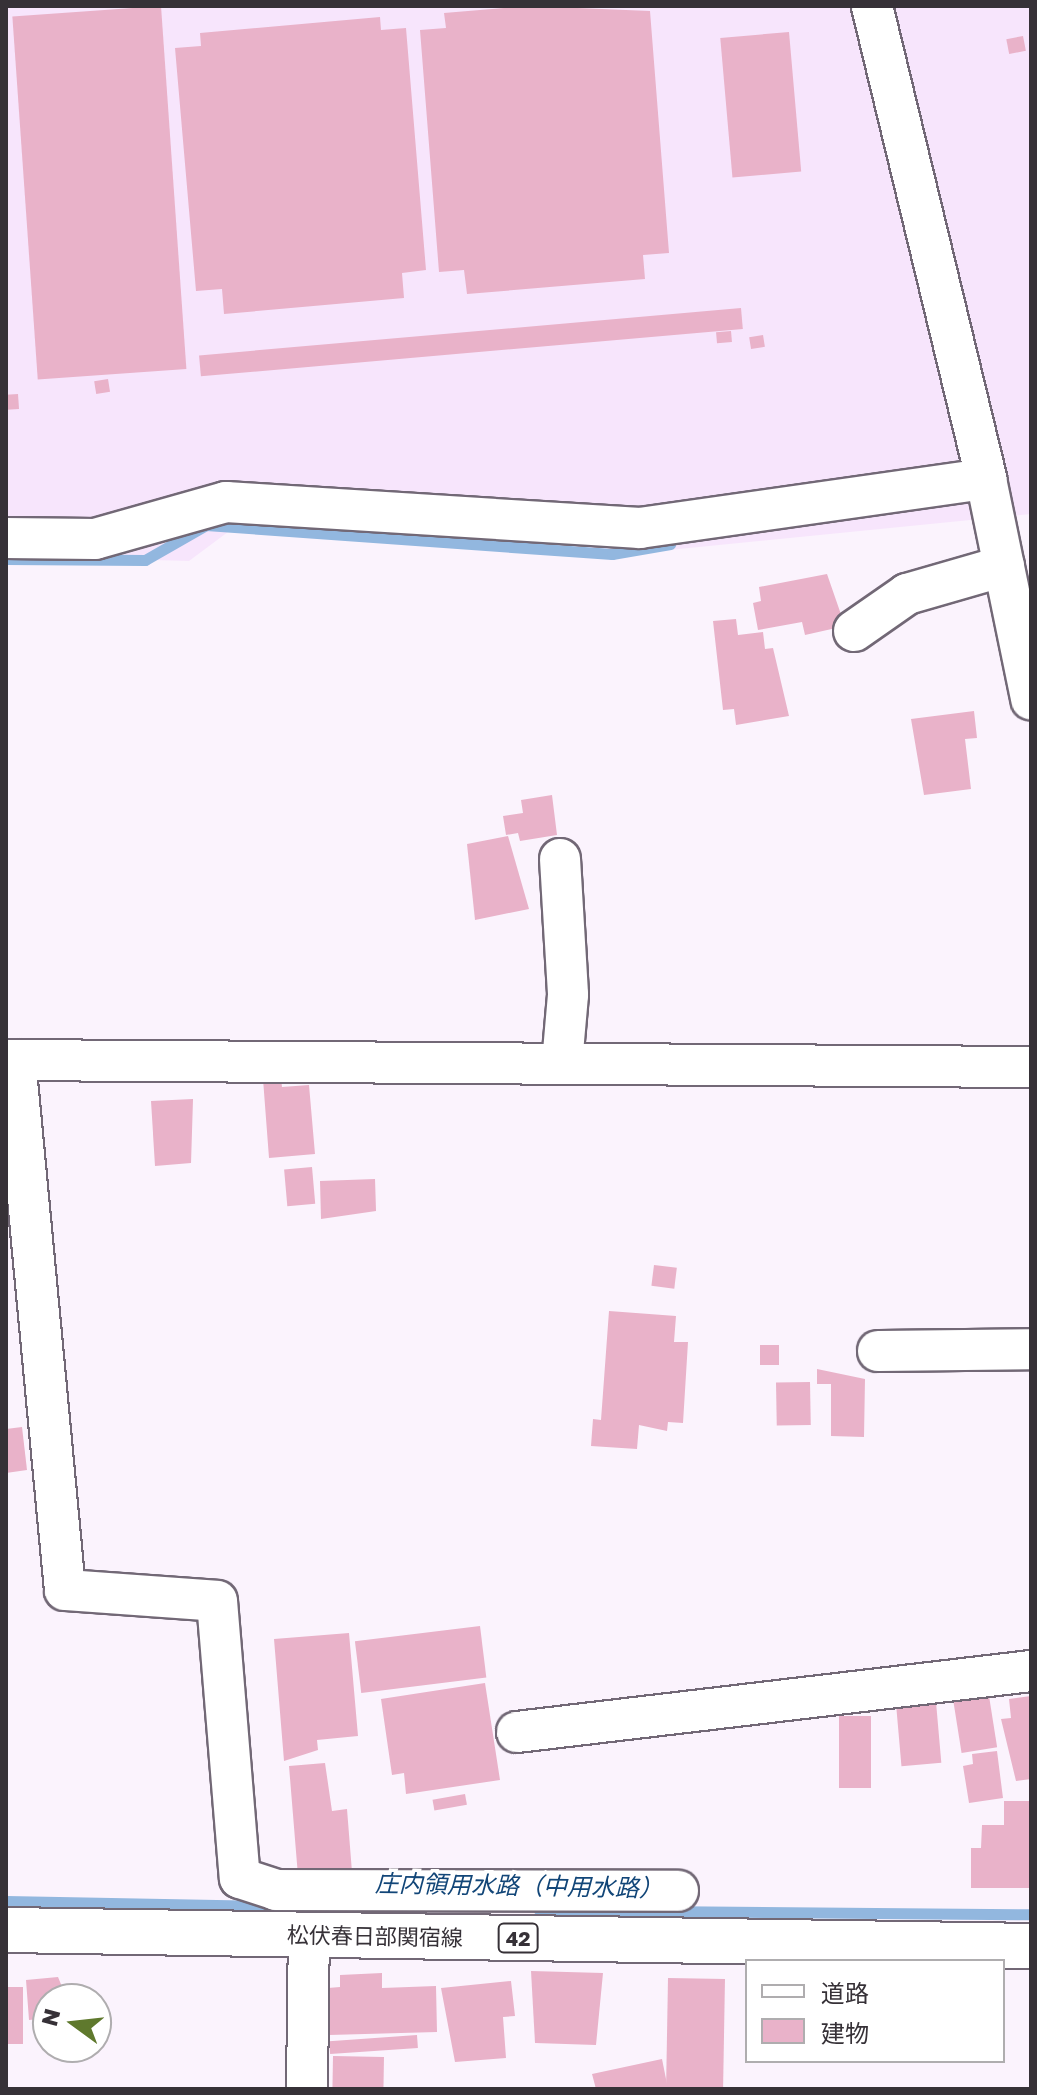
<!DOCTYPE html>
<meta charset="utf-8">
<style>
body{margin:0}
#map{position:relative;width:1037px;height:2095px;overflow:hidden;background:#fbf3fd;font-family:"Golos Text","Noto Sans JP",sans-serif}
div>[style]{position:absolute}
.built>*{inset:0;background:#f7e5fc}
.stream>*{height:11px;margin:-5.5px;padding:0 5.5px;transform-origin:5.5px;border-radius:5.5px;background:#92b7df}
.building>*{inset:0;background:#e9b2c9;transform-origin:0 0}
.roads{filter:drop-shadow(2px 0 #726876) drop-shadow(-2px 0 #726876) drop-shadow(0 2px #726876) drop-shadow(0 -2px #726876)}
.minor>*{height:40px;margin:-20px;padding:0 20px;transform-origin:20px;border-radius:20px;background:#fff}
.major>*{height:44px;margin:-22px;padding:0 22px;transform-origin:22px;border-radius:22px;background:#fff}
span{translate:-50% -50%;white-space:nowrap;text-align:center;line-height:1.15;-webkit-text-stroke:7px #fff;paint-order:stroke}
.shield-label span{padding:2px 6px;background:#fff;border:2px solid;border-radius:6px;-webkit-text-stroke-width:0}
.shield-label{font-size:20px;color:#363137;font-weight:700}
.street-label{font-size:22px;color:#363137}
.water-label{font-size:24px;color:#124678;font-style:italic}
.frame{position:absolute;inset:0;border:8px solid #363137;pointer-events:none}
.legend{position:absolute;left:745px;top:1959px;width:260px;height:104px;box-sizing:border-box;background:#fff;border:2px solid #afadaf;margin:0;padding:10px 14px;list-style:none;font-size:24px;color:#363137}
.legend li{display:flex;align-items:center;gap:16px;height:40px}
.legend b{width:40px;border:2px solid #afadaf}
.north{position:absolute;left:32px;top:1983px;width:80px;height:80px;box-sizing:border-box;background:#fff;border:2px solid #afadaf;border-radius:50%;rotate:285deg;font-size:22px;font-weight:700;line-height:32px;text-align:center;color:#363137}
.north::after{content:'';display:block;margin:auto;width:28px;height:36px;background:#5f792d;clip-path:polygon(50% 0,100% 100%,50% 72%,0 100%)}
</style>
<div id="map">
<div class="built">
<i style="clip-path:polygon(6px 6px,1031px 6px,1031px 514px,649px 552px,240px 523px,189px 561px,6px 556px)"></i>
</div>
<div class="stream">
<i style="left:6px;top:559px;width:139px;rotate:0.4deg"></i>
<i style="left:145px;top:560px;width:70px;rotate:-29.8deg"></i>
<i style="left:206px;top:525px;width:407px;rotate:4.1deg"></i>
<i style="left:612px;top:554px;width:59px;rotate:-9.8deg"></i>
<i style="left:6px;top:1901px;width:267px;rotate:1.1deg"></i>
<i style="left:539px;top:1910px;width:492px;rotate:0.5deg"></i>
</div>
<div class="building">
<i style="left:161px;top:6px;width:364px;height:149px;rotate:86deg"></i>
<i style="clip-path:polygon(529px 6px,650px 11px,669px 253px,643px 255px,645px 279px,467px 294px,464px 270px,439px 272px,420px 30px,446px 28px,444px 13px)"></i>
<i style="clip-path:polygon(380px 17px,381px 30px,406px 28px,426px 270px,402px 273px,404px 298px,224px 314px,222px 289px,196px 291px,175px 48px,201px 46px,200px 33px)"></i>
<i style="left:789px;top:32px;width:140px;height:69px;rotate:85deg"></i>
<i style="left:1023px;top:36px;width:15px;height:17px;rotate:79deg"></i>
<i style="left:741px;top:308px;width:21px;height:544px;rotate:85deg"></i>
<i style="left:731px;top:331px;width:11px;height:15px;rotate:85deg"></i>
<i style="left:763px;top:335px;width:12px;height:14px;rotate:81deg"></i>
<i style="left:108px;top:379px;width:13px;height:14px;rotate:81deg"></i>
<i style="left:18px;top:394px;width:15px;height:12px;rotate:86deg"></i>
<i style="clip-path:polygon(827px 574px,845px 626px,805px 635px,802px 622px,758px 630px,753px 603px,761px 601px,759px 587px)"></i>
<i style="clip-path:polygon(736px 619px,738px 635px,763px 632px,765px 649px,773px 648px,789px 716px,736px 725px,734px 709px,723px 710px,713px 621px)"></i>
<i style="clip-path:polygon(974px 711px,977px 738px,965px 739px,971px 789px,924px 795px,911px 719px)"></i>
<i style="clip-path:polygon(552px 795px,557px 835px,520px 841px,518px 833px,506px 835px,503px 816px,523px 813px,521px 800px)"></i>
<i style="clip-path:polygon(508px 836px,529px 909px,475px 920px,467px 844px)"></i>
<i style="clip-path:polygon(281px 1078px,282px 1087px,309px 1085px,315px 1154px,269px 1158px,263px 1079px)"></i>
<i style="clip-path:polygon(193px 1099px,191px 1163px,155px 1166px,151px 1101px)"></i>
<i style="left:312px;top:1167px;width:37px;height:28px;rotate:85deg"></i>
<i style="clip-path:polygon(375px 1179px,376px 1211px,321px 1219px,320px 1181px)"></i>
<i style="left:654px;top:1265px;width:23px;height:21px;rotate:7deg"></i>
<i style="clip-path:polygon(609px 1311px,676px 1316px,674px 1342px,688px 1342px,683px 1423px,668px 1422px,667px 1431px,639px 1425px,637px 1449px,591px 1446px,593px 1419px,601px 1420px)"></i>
<i style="left:760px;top:1345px;width:19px;height:20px"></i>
<i style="clip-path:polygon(817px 1369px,865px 1379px,864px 1437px,831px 1436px,831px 1384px,817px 1384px)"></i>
<i style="left:810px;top:1382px;width:43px;height:34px;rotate:89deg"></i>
<i style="clip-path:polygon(22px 1427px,27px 1470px,6px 1473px,6px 1429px)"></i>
<i style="left:480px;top:1626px;width:52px;height:126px;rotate:83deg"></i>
<i style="clip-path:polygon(349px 1633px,358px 1736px,317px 1740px,318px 1750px,284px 1761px,274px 1639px)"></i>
<i style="clip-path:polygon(485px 1683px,500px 1780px,406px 1794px,404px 1773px,392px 1775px,381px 1699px)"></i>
<i style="left:989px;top:1696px;width:52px;height:36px;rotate:81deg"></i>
<i style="clip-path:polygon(1031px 1696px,1031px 1779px,1016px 1781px,1001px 1719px,1011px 1718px,1009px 1699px)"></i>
<i style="left:936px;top:1702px;width:61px;height:40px;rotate:85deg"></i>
<i style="left:839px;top:1716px;width:32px;height:72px"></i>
<i style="clip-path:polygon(997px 1751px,1003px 1798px,969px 1803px,963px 1766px,973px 1764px,972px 1754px)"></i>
<i style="clip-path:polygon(325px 1763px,332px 1811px,347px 1809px,352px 1872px,298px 1876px,289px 1766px)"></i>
<i style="left:465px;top:1794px;width:11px;height:33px;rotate:80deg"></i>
<i style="clip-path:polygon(1004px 1801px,1031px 1801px,1031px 1888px,971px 1888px,971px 1848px,981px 1848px,982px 1825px,1004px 1825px)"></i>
<i style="clip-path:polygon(531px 1971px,603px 1973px,596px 2045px,535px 2043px)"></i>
<i style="clip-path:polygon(382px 1973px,382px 1988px,436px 1986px,437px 2032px,329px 2035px,328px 1988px,340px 1987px,340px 1975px)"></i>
<i style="clip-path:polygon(58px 1977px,67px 1999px,48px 1999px,48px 2018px,29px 2020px,26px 1980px)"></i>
<i style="left:668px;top:1978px;width:57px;height:111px;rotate:1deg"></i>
<i style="clip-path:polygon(511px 1981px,515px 2016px,503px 2017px,506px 2058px,455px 2062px,441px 1988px)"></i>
<i style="left:23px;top:1987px;width:57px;height:17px;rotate:90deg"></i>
<i style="left:417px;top:2035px;width:13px;height:88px;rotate:86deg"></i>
<i style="left:333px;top:2056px;width:51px;height:33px;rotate:1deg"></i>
<i style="clip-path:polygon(662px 2059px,668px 2089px,596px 2089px,592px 2074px)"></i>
</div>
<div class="roads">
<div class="minor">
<i style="left:872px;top:6px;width:487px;rotate:76.4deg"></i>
<i style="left:986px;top:479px;width:225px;rotate:78.4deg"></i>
<i style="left:6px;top:538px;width:89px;rotate:0.6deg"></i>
<i style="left:95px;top:539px;width:136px;rotate:-15.8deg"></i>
<i style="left:226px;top:502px;width:415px;rotate:3.6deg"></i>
<i style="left:640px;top:528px;width:349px;rotate:-8.1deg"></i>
<i style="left:854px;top:631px;width:65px;rotate:-34.9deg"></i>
<i style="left:907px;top:594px;width:101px;rotate:-16.1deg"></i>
<i style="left:560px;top:859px;width:136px;rotate:86.6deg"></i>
<i style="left:568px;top:995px;width:69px;rotate:95deg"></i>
<i style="left:6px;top:1060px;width:1025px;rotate:0.39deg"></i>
<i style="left:15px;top:1060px;width:532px;rotate:84.61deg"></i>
<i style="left:65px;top:1590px;width:152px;rotate:4.1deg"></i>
<i style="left:217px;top:1601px;width:278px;rotate:85.3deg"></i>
<i style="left:240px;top:1878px;width:38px;rotate:18deg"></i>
<i style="left:276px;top:1890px;width:402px;rotate:0.1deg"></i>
<i style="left:878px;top:1351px;width:153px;rotate:-0.7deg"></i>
<i style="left:517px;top:1732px;width:518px;rotate:-6.77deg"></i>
<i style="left:307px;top:2089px;width:154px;rotate:-89.3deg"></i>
</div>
<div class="major">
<i style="left:6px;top:1930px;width:1025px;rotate:0.89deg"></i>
</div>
</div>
<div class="shield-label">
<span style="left:518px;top:1938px">42</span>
</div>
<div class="street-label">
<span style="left:375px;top:1936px;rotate:1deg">松伏春日部関宿線</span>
</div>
<div class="water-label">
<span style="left:519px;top:1885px;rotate:1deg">庄内領用水路（中用水路）</span>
</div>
<div class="frame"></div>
<ul class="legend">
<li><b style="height:10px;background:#fff"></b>道路</li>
<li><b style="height:22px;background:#e9b2c9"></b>建物</li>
</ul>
<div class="north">N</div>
</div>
